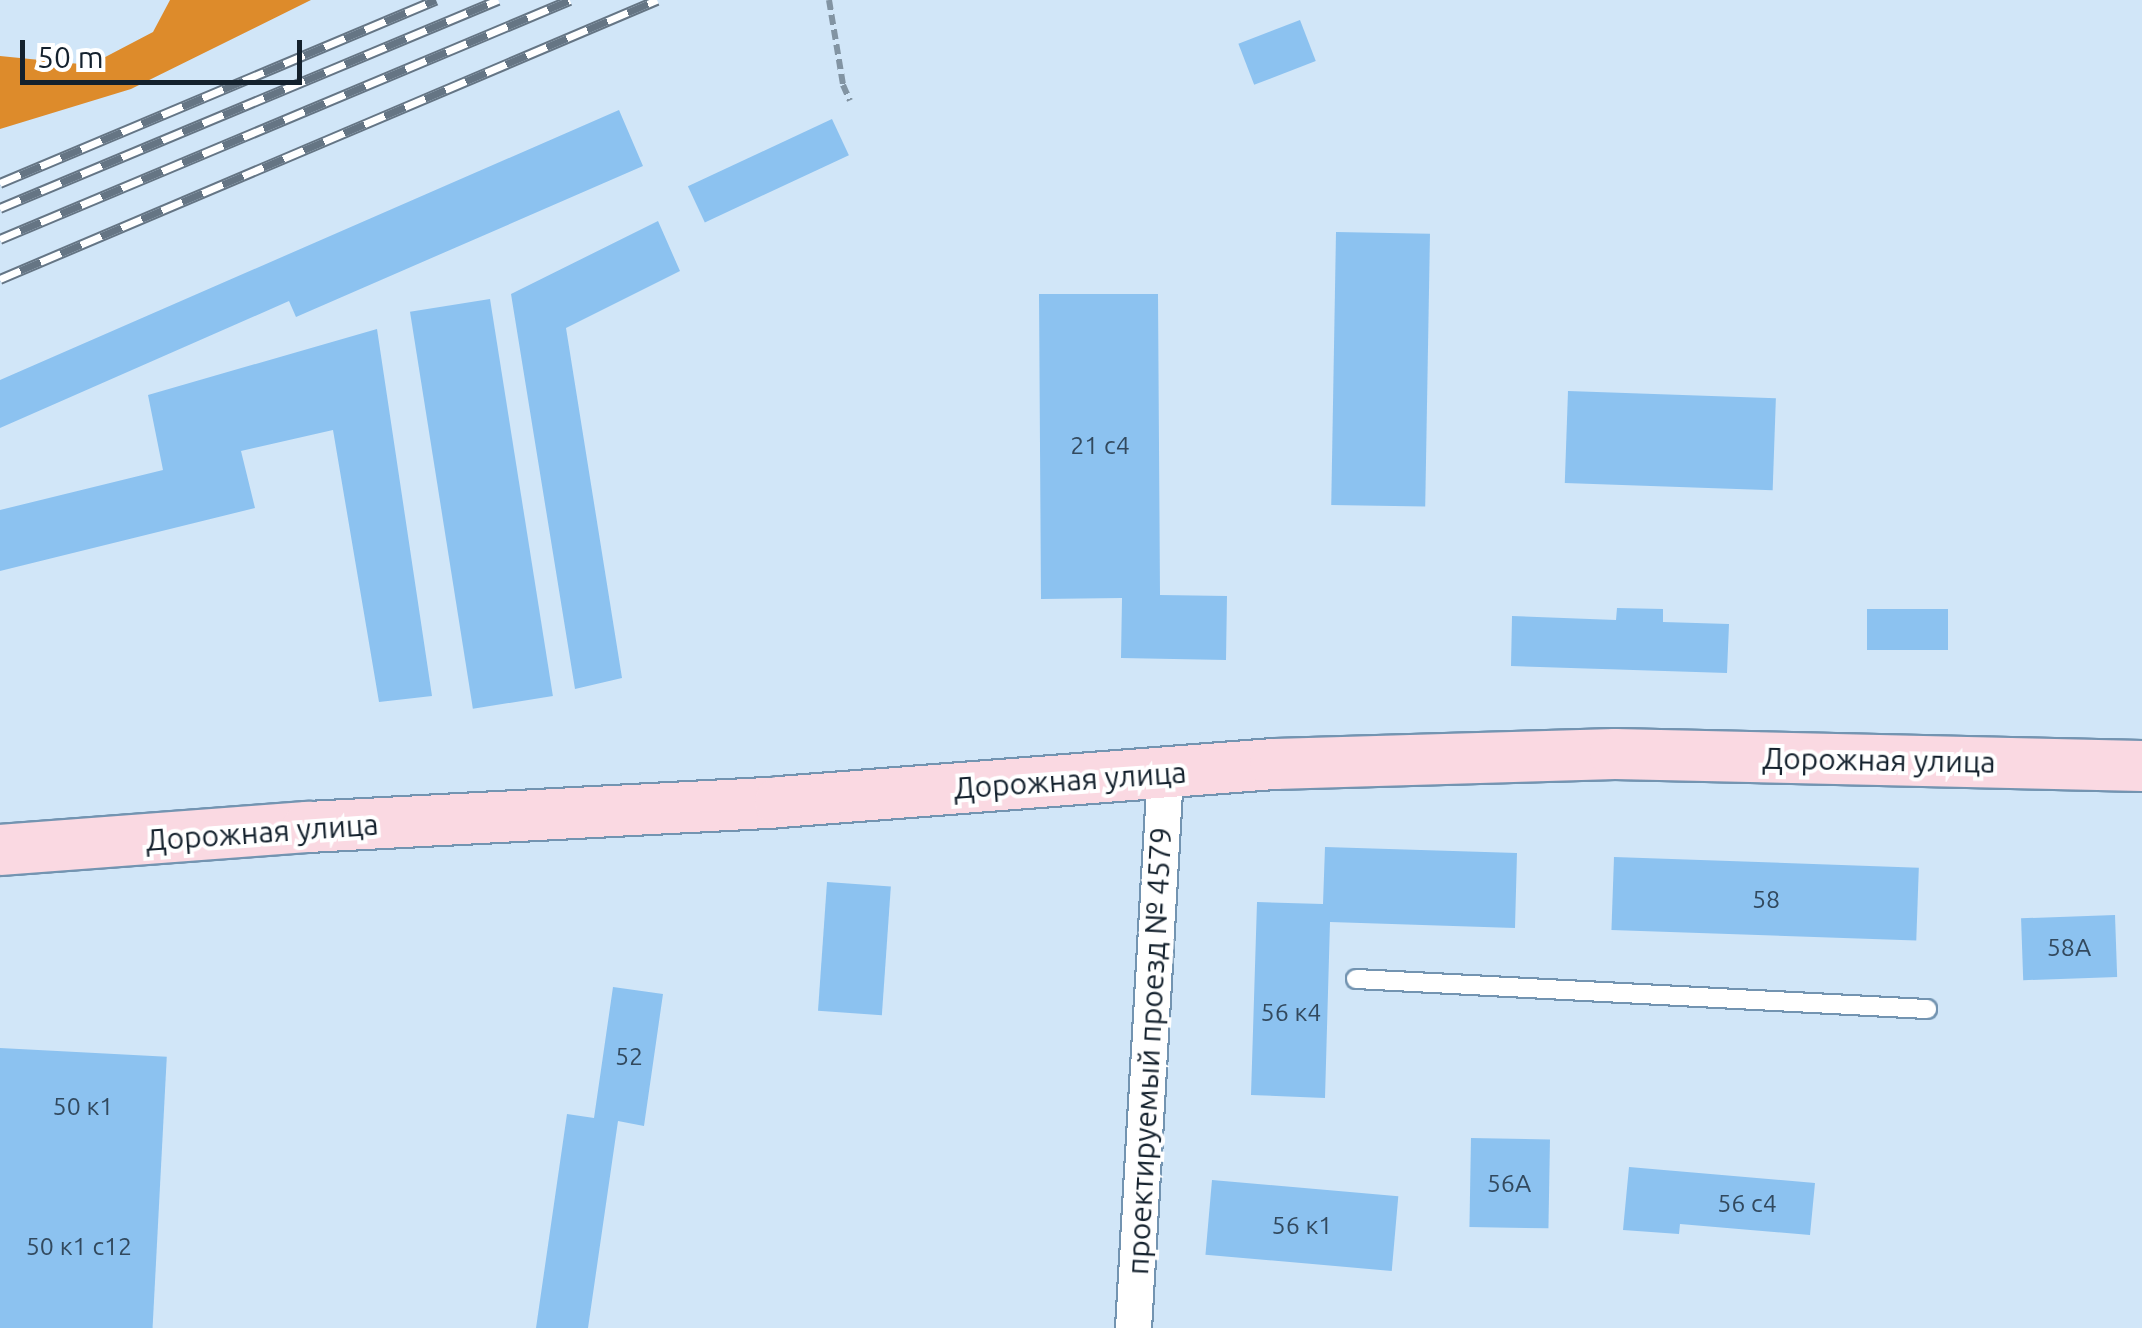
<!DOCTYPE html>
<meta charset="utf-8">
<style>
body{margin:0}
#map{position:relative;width:2142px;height:1328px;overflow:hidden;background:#d1e6f8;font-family:Ubuntu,sans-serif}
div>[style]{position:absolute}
.forest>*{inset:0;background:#dd8b2b}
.building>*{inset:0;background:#8cc2f0;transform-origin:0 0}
.path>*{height:6px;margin-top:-3px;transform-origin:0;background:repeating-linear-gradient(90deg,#8294a3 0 10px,transparent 0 15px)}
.roads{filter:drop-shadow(2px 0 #7394b1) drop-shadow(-2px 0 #7394b1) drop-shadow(0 2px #7394b1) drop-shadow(0 -2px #7394b1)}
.lane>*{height:18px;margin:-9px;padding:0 9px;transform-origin:9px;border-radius:9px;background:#fff}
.street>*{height:35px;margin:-17.5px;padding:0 17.5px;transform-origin:17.5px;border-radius:17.5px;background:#fff}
.secondary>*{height:50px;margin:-25px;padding:0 25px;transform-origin:25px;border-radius:25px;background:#fad9e2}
.rail>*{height:11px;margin-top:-5.5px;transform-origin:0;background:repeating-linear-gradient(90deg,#fff 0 22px,#657584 0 44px);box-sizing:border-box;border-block:2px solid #657584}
span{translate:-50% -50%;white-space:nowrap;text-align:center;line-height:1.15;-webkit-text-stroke:8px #fff;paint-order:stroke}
.number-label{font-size:25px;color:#32495e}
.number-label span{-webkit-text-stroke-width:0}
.street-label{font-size:30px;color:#14212d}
.scale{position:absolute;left:20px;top:40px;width:282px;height:45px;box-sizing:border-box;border:5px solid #14212d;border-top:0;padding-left:12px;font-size:30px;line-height:35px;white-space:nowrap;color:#14212d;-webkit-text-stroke:8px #fff;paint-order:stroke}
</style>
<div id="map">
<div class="forest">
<i style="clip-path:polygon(170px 0,311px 0,131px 89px,0 129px,0 56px,90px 65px,153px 32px)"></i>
</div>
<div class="building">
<i style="left:1300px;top:20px;width:44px;height:66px;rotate:69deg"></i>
<i style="clip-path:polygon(619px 110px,643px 166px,296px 317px,289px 301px,0 428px,0 380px)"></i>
<i style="left:832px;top:119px;width:40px;height:159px;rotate:65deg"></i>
<i style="clip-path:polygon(658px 221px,680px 271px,566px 328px,622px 678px,575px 689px,511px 294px)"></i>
<i style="left:1336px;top:232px;width:94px;height:273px;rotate:1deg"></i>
<i style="clip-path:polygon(1039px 294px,1158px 294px,1160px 595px,1227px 596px,1226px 660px,1121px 658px,1122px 598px,1041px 599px)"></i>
<i style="left:490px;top:299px;width:402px;height:81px;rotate:81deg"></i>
<i style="clip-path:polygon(377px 329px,432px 696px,379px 702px,333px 430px,241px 451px,255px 508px,0 571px,0 510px,163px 470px,148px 395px)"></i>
<i style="left:1568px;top:391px;width:208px;height:92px;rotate:2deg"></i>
<i style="clip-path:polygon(1617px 608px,1663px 609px,1663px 622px,1729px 624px,1727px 673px,1511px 666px,1512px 616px,1616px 620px)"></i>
<i style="left:1867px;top:609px;width:81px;height:41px"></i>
<i style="clip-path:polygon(1325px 847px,1517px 853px,1515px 928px,1330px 922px,1325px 1098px,1251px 1095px,1257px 902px,1323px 904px)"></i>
<i style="left:1614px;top:857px;width:305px;height:73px;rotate:2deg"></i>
<i style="left:827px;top:882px;width:64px;height:129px;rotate:4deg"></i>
<i style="left:2115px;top:915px;width:62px;height:94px;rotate:88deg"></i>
<i style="clip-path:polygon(613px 987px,663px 994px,644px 1126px,618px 1121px,588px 1328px,536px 1328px,567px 1114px,594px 1118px)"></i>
<i style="left:0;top:1048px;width:167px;height:280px;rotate:3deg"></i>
<i style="left:1471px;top:1138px;width:79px;height:89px;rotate:1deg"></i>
<i style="clip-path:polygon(1629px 1167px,1815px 1183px,1810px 1235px,1680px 1224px,1679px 1234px,1623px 1230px)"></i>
<i style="left:1212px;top:1180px;width:187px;height:75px;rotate:5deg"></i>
</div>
<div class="path">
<i style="left:829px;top:0;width:86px;rotate:80.6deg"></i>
<i style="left:843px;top:85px;width:17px;rotate:66deg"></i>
</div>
<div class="roads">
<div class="lane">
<i style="left:1356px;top:979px;width:572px;rotate:3.01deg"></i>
</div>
<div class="street">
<i style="left:1133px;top:1328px;width:556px;rotate:-86.7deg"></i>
</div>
<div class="secondary">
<i style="left:0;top:850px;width:309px;rotate:-4.3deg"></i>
<i style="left:308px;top:827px;width:473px;rotate:-3deg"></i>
<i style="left:780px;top:802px;width:496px;rotate:-4.4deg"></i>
<i style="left:1275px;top:764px;width:340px;rotate:-1.7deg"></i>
<i style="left:1615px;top:754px;width:527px;rotate:1.3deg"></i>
</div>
</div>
<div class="rail">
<i style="left:0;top:183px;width:473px;rotate:-22.8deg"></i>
<i style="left:0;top:208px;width:540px;rotate:-22.67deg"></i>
<i style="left:0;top:239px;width:618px;rotate:-22.75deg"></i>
<i style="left:0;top:279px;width:714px;rotate:-23.01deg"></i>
</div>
<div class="number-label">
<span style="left:1100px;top:445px">21 с4</span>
<span style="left:1766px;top:899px">58</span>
<span style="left:2069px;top:947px">58А</span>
<span style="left:1291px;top:1012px">56 к4</span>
<span style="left:629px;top:1056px">52</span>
<span style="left:83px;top:1106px">50 к1</span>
<span style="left:1509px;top:1183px">56А</span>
<span style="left:1747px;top:1203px">56 с4</span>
<span style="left:1302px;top:1225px">56 к1</span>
<span style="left:79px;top:1246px">50 к1 с12</span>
</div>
<div class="street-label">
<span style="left:1879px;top:760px;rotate:1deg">Дорожная улица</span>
<span style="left:1070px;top:780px;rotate:-4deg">Дорожная улица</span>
<span style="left:262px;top:832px;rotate:-4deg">Дорожная улица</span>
<span style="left:1149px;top:1051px;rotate:-87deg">проектируемый проезд № 4579</span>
</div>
<div class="scale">50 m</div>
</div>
